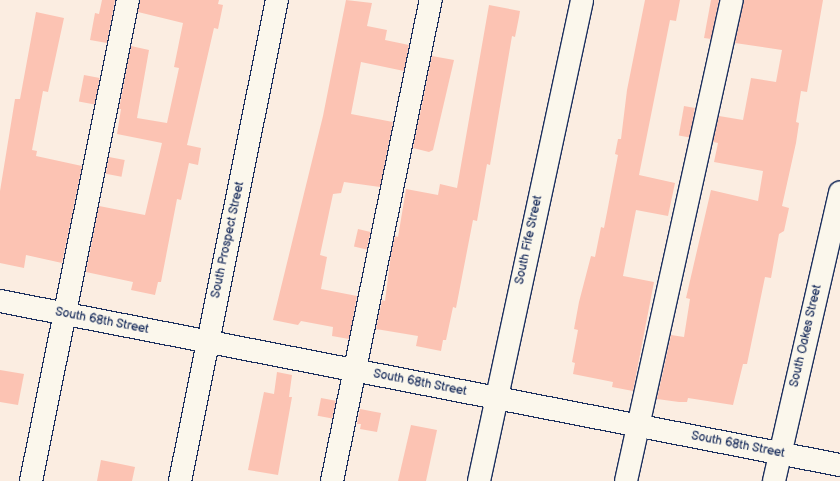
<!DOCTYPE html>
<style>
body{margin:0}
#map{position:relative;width:840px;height:481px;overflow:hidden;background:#fbede1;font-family:"Balsamiq Sans",sans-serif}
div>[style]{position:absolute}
.building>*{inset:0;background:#fcc3b3;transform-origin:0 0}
.roads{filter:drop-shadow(1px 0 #1b2f5e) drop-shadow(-1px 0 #1b2f5e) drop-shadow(0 1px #1b2f5e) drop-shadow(0 -1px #1b2f5e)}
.minor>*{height:22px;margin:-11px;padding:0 11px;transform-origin:11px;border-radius:11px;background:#fbf7ec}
span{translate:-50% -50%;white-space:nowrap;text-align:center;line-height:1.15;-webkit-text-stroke:3px #fbf7ec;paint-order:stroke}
.street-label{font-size:12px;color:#1b2f5e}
</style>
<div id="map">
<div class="building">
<i style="clip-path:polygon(102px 0,115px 0,107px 43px,90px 40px,95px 13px,99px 14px)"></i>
<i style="clip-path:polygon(140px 0,219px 0,218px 4px,223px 5px,218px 29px,214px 28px,187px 145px,201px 148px,198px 165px,189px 163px,181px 200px,177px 199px,161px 282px,158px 282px,155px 295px,131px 290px,133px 282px,86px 272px,99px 206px,145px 215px,162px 143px,117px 134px,121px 109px,119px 109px,131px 46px,149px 50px,137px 118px,167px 123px,179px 68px,174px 67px,183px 23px,138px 12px)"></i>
<i style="clip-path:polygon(346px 0,372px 3px,367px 26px,387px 30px,385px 40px,409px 45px,404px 71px,361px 62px,351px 114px,393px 122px,380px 187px,344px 182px,341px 193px,333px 194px,320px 255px,327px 257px,321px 289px,357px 296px,349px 339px,332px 336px,333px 327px,301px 321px,298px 325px,273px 320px,323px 116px)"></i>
<i style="clip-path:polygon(645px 0,680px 0,676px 21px,670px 20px,639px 175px,675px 183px,668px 216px,636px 210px,623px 276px,654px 282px,633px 391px,612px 387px,613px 382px,573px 374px,575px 363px,572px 362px,578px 330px,574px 329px,579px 302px,591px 256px,595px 257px,601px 227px,604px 228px,618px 155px,615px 154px,618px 139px,621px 139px,627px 90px)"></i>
<i style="clip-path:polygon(711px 0,719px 0,711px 39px,704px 38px)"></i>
<i style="clip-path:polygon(744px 0,823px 0,807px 92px,801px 91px,796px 122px,799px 123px,796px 143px,782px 206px,789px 208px,784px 231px,779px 234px,771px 278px,765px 277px,747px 364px,743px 364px,733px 405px,688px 398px,687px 402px,679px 402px,657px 399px,671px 335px,684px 337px,690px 299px,686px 298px,711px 190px,758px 201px,763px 171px,714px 162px,718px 143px,713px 142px,719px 116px,743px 120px,751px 78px,776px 82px,782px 50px,735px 43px)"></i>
<i style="clip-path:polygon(489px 5px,520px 11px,519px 17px,515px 37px,512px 36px,490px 165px,487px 164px,477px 221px,473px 220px,456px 308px,453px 307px,446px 340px,443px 340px,441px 351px,416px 346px,418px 336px,376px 329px,382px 300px,385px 301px,391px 254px,395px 236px,398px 237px,406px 189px,438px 195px,440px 184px,457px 188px)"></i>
<i style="clip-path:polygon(36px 12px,64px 18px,48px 92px,43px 91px,32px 150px,37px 151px,36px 156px,82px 166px,62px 263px,26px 255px,24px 268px,0 263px,0 191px,15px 99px,20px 99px)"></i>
<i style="clip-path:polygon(432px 56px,454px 60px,433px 150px,429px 152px,413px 148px)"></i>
<i style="left:84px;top:75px;width:16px;height:27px;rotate:11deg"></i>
<i style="left:684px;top:106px;width:11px;height:30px;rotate:10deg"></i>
<i style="left:109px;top:157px;width:16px;height:17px;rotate:11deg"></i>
<i style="left:358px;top:229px;width:13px;height:18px;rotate:13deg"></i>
<i style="clip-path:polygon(0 370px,24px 374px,18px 405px,0 402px)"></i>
<i style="clip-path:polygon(277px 372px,292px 375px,289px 397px,292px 397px,278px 475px,248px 470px,264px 392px,274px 394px)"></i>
<i style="left:321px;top:398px;width:15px;height:18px;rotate:11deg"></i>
<i style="clip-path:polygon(360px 409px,381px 413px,377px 432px,360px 429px,361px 424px,357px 424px)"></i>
<i style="clip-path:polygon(411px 425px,437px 430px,426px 481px,398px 481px)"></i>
<i style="clip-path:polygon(101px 460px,135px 467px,132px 481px,97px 481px)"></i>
</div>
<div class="roads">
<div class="minor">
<i style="left:0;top:301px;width:856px;rotate:11.05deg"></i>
<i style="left:31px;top:481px;width:491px;rotate:-78.6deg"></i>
<i style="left:180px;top:481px;width:491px;rotate:-78.6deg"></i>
<i style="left:332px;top:481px;width:491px;rotate:-78.4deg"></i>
<i style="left:479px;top:481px;width:492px;rotate:-77.9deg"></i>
<i style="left:626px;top:481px;width:493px;rotate:-77.6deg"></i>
<i style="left:774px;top:481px;width:296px;rotate:-77.1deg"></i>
</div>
</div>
<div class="street-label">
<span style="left:228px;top:240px;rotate:-78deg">South Prospect Street</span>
<span style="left:529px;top:240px;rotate:-78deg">South Fife Street</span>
<span style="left:102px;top:321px;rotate:11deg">South 68th Street</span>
<span style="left:806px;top:336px;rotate:-77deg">South Oakes Street</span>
<span style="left:420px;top:383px;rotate:11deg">South 68th Street</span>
<span style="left:738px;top:445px;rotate:11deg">South 68th Street</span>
</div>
</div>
